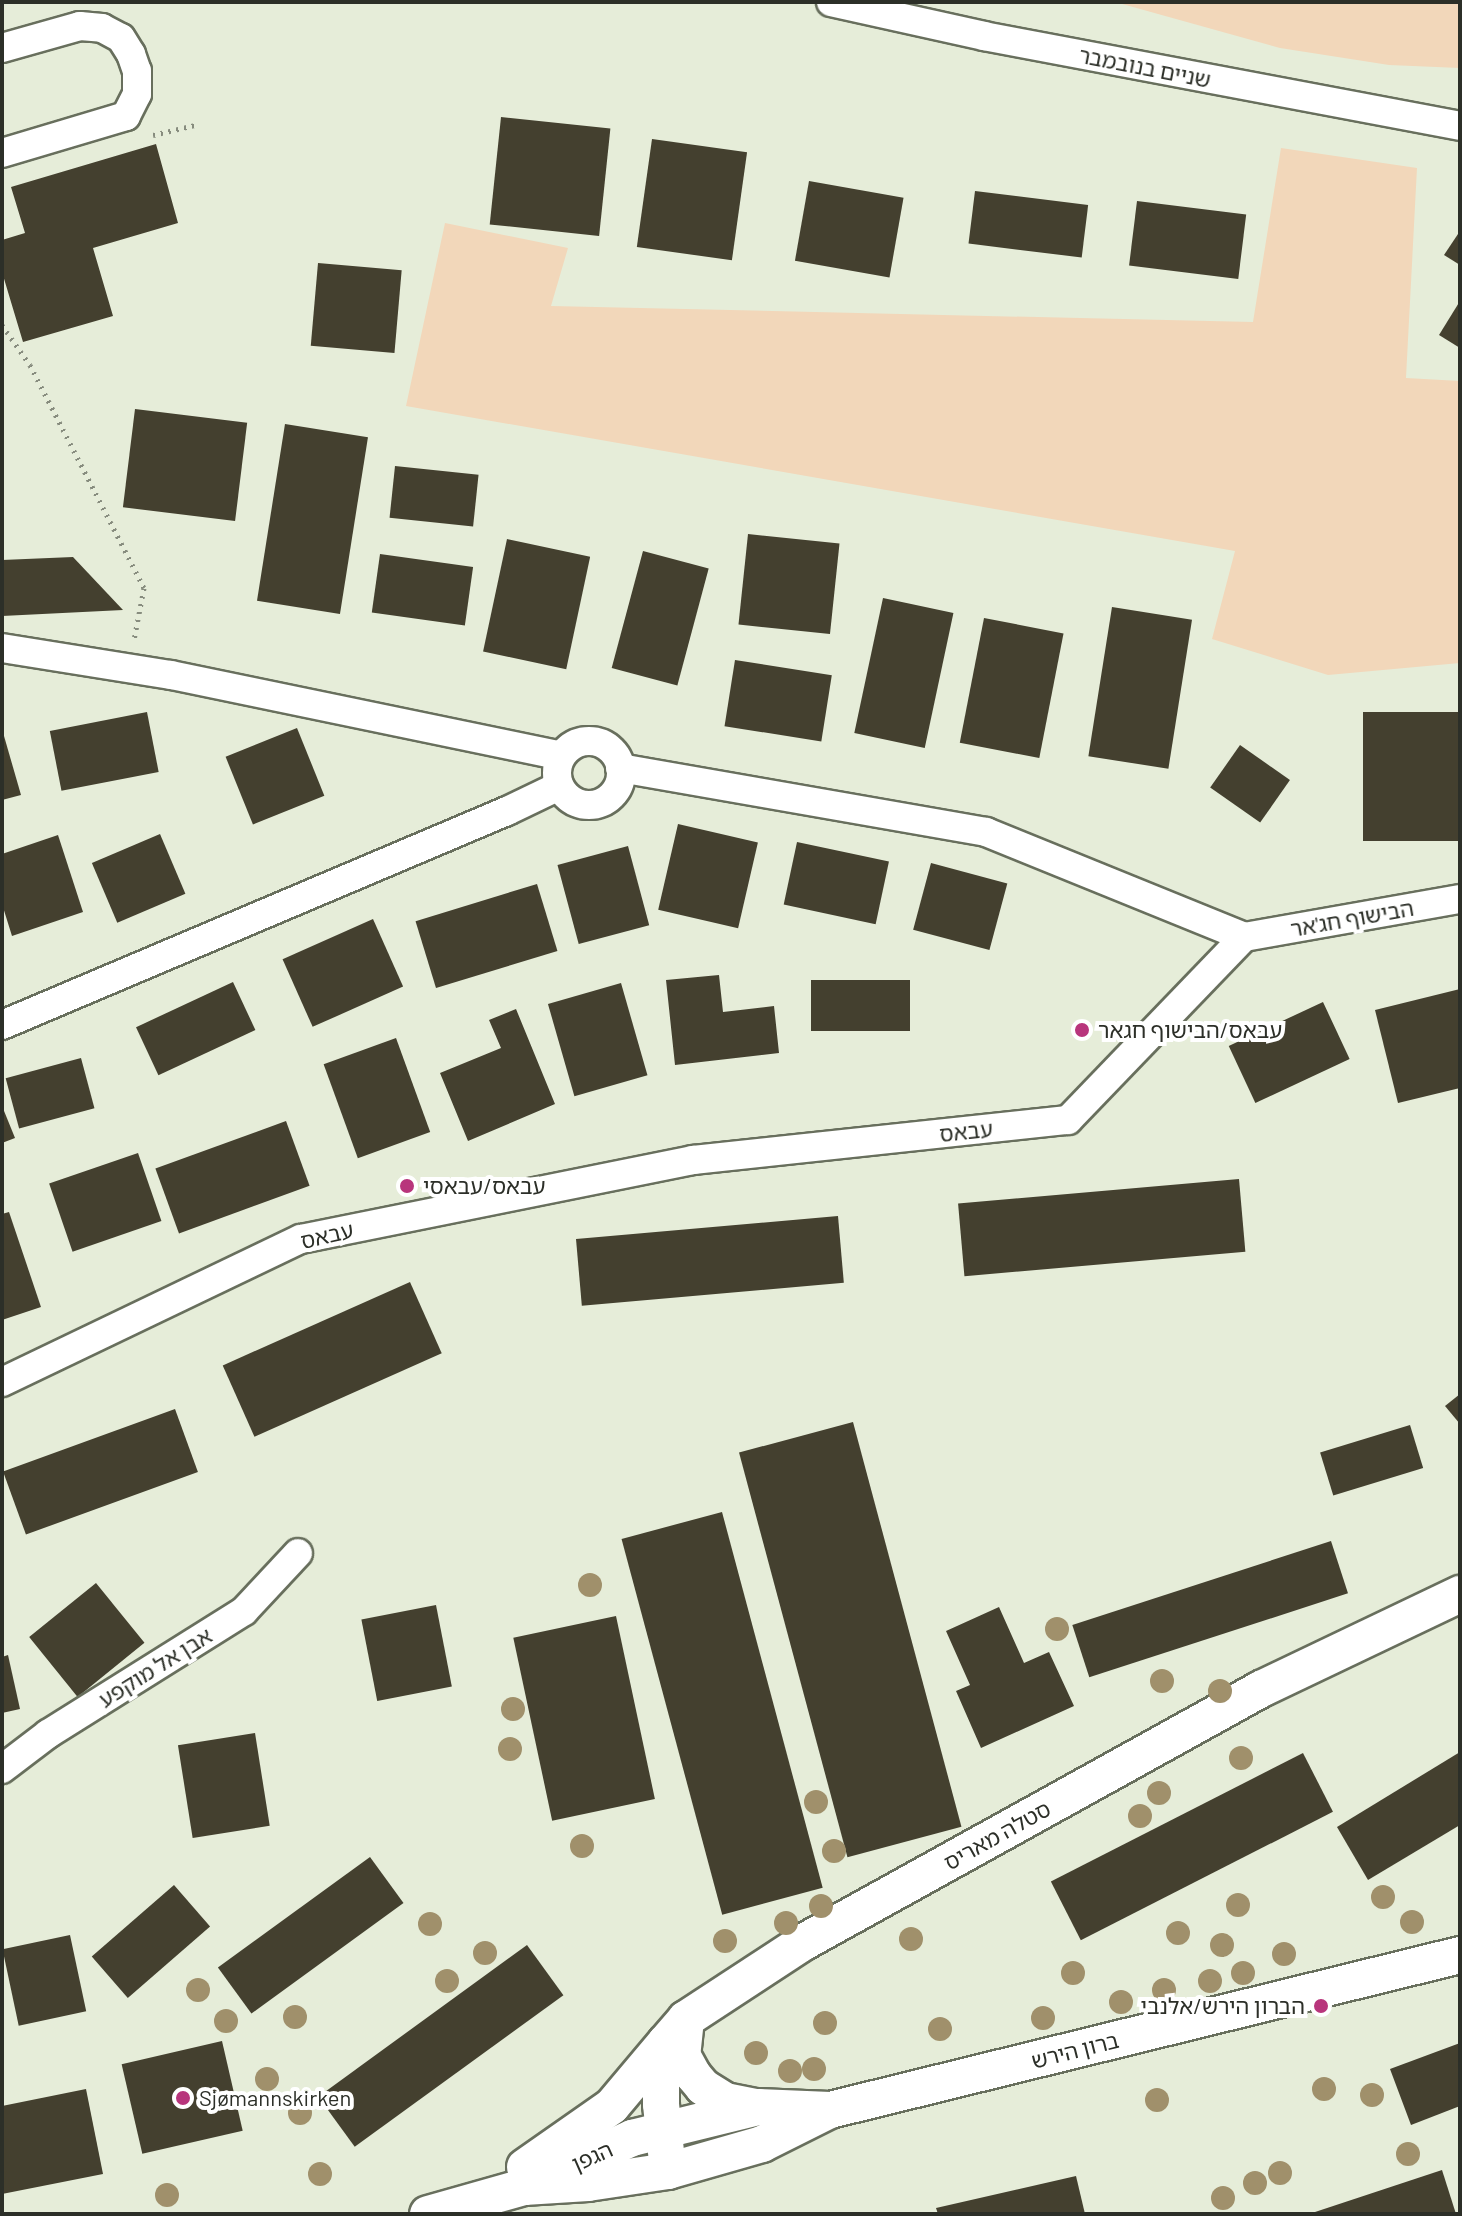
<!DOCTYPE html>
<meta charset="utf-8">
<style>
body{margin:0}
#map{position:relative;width:1462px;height:2216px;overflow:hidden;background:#e6edd9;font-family:Barlow,"Noto Sans Hebrew",sans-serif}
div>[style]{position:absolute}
.green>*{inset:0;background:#f2d7ba}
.building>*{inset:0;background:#44402f;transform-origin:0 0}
.path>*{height:5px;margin-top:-2.5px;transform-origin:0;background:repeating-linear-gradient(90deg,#878c7e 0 2px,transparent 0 8px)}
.roads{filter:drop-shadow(2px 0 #686f5d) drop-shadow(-2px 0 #686f5d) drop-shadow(0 2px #686f5d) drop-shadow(0 -2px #686f5d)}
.minor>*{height:28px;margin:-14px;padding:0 14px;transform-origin:14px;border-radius:14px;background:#fff}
.minor>.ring{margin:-14px;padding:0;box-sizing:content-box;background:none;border:28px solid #fff;border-radius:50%}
.tertiary>*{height:36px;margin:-18px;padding:0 18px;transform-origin:18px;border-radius:18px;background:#fff}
.trees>*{width:24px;height:24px;margin:-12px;border-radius:50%;background:#a0906b}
.dots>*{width:22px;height:22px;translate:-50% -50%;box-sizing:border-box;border:4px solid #fff;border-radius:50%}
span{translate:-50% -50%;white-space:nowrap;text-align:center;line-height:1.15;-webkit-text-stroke:8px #fff;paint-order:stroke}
.street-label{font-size:22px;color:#2c2f28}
.poi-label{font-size:22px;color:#2c2f28}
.left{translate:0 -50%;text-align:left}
.right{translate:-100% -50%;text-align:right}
.frame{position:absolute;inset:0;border:4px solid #2c2f28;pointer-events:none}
</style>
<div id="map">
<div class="green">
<i style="clip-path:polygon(1115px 2px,1460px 2px,1460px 68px,1389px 65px,1280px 48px)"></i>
<i style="clip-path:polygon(1281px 148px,1417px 168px,1406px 378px,1460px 381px,1460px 663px,1328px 675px,1212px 639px,1235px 551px,406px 406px,445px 223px,568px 248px,551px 306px,1253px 322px)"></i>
</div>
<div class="building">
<i style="left:501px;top:117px;width:110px;height:108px;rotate:6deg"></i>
<i style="left:652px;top:139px;width:96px;height:109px;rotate:8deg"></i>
<i style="clip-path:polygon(156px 144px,178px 223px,93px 248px,113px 316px,23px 342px,2px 272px,2px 240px,25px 233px,11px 187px)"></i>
<i style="left:809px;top:181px;width:96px;height:81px;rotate:10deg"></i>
<i style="left:975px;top:191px;width:114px;height:53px;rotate:7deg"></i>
<i style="left:1137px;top:201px;width:110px;height:65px;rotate:7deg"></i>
<i style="clip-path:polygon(1460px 231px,1460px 265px,1444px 255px)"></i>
<i style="left:318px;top:263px;width:84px;height:83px;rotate:5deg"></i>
<i style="clip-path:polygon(1460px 301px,1460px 348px,1439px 335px)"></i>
<i style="left:135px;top:409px;width:113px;height:99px;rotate:7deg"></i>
<i style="left:285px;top:424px;width:84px;height:179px;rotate:9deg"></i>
<i style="left:395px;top:466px;width:84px;height:52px;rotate:6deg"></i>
<i style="left:748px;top:534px;width:92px;height:91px;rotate:6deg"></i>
<i style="left:507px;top:539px;width:85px;height:115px;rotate:12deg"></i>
<i style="left:643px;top:551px;width:68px;height:121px;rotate:15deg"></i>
<i style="left:380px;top:554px;width:94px;height:59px;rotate:8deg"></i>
<i style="clip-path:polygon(73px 557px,123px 610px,2px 616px,2px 560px)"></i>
<i style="left:883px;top:598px;width:72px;height:138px;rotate:12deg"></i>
<i style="left:1112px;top:607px;width:81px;height:151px;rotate:9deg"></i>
<i style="left:984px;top:618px;width:81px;height:127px;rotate:11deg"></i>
<i style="left:735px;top:660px;width:98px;height:67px;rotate:9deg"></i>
<i style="left:147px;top:712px;width:61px;height:99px;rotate:79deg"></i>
<i style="left:1460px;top:712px;width:129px;height:97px;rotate:90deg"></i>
<i style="left:297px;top:728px;width:73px;height:77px;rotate:68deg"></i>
<i style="clip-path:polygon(2px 729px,21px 795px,2px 800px)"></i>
<i style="left:1240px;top:745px;width:61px;height:52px;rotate:35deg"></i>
<i style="left:678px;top:824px;width:82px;height:88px;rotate:13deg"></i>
<i style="left:160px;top:834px;width:65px;height:74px;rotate:67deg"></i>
<i style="clip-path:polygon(58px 835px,83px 912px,12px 936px,2px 904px,2px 854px)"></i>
<i style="left:797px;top:842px;width:94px;height:64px;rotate:12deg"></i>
<i style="left:628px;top:846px;width:82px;height:73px;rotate:75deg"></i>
<i style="left:931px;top:863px;width:79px;height:69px;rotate:15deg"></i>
<i style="left:537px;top:884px;width:70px;height:127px;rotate:73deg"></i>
<i style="left:373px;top:919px;width:74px;height:99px;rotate:66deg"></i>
<i style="clip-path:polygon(719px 975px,723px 1012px,774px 1006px,779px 1053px,675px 1065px,666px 980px)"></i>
<i style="left:811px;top:980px;width:99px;height:51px"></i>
<i style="left:233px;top:982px;width:53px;height:107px;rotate:65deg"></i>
<i style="left:621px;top:983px;width:96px;height:76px;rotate:74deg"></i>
<i style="clip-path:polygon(1460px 989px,1460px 1088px,1398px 1103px,1375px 1010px)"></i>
<i style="left:1323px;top:1002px;width:63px;height:104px;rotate:65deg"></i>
<i style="clip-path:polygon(516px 1009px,555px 1104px,468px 1141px,440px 1073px,501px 1048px,489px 1020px)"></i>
<i style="left:396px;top:1038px;width:100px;height:77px;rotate:70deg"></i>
<i style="left:81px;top:1058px;width:52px;height:78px;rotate:75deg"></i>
<i style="clip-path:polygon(2px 1106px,15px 1138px,2px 1143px)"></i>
<i style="left:286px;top:1121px;width:69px;height:139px;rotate:70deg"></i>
<i style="left:138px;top:1153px;width:72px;height:94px;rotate:71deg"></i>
<i style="left:1239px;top:1179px;width:73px;height:282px;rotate:85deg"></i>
<i style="clip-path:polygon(9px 1212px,41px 1307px,2px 1320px,2px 1214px)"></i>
<i style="left:838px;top:1216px;width:67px;height:263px;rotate:85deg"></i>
<i style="left:410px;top:1282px;width:78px;height:205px;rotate:66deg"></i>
<i style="clip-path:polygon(1460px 1394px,1460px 1424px,1445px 1406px)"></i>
<i style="left:175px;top:1409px;width:67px;height:183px;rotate:70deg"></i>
<i style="left:853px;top:1422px;width:419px;height:118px;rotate:75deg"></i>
<i style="left:1410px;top:1425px;width:45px;height:94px;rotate:73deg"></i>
<i style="left:722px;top:1512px;width:389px;height:104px;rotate:75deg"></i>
<i style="left:1331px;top:1541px;width:55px;height:272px;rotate:72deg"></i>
<i style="left:96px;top:1583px;width:77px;height:86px;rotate:51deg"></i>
<i style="left:436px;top:1605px;width:83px;height:76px;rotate:79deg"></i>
<i style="clip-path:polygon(999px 1607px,1024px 1663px,1049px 1652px,1074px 1706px,981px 1748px,956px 1691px,970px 1685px,946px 1631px)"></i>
<i style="left:616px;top:1616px;width:187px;height:105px;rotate:78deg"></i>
<i style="clip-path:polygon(8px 1655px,20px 1709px,2px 1713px,2px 1657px)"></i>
<i style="left:255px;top:1733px;width:94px;height:78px;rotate:81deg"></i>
<i style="clip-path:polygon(1460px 1752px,1460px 1825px,1368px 1880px,1337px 1827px)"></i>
<i style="left:1303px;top:1753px;width:66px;height:283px;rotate:63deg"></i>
<i style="left:370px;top:1857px;width:57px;height:188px;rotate:54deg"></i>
<i style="left:174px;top:1885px;width:55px;height:109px;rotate:49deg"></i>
<i style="left:70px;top:1935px;width:78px;height:69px;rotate:78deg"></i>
<i style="left:527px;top:1945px;width:62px;height:258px;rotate:54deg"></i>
<i style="left:222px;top:2041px;width:92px;height:103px;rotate:77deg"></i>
<i style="clip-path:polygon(1460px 2043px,1460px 2106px,1411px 2125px,1390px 2069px)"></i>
<i style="clip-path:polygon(86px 2089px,103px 2174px,2px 2194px,2px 2106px)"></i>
<i style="clip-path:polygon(1442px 2170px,1456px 2214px,1312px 2214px,1312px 2213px)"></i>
<i style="clip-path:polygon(1076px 2176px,1085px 2214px,938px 2214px,936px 2208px)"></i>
</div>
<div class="path">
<i style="left:153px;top:135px;width:47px;rotate:-13.4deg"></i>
<i style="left:2px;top:325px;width:49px;rotate:55deg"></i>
<i style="left:30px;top:365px;width:250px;rotate:62.9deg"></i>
<i style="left:144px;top:588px;width:53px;rotate:100.9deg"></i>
</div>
<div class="roads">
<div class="minor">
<i style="left:831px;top:2px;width:157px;rotate:12.5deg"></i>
<i style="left:984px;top:36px;width:484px;rotate:10.7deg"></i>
<i style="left:2px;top:48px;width:81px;rotate:-15.8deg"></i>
<i style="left:80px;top:26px;width:22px;rotate:5deg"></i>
<i style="left:102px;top:28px;width:21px;rotate:28deg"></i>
<i style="left:121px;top:38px;width:19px;rotate:58deg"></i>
<i style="left:131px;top:54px;width:18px;rotate:71deg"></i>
<i style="left:137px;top:71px;width:23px;rotate:90deg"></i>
<i style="left:137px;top:94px;width:25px;rotate:117deg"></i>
<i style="left:126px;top:116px;width:129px;rotate:163.4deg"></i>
<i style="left:2px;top:648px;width:171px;rotate:9.1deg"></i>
<i style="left:171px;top:675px;width:398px;rotate:11.7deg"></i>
<i class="ring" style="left:557px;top:741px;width:36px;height:36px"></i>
<i style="left:620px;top:768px;width:372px;rotate:9.9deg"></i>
<i style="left:986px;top:832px;width:279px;rotate:22.1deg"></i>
<i style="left:1244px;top:937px;width:219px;rotate:-10deg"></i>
<i style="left:2px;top:1025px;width:548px;rotate:-22.97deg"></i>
<i style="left:507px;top:811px;width:58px;rotate:-25.7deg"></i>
<i style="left:2px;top:1382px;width:331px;rotate:-25.6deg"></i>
<i style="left:301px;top:1239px;width:400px;rotate:-11.4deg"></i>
<i style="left:693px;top:1160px;width:377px;rotate:-6.1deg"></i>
<i style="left:1068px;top:1120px;width:254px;rotate:-46.1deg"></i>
<i style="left:2px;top:1769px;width:58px;rotate:-37.3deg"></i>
<i style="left:48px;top:1734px;width:231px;rotate:-32.1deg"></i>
<i style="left:244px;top:1611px;width:79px;rotate:-47deg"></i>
</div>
<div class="tertiary">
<i style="left:686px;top:2019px;width:36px;rotate:96deg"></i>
<i style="left:682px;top:2055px;width:23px;rotate:61deg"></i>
<i style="left:693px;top:2075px;width:16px;rotate:50deg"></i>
<i style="left:703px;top:2087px;width:26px;rotate:32deg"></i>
<i style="left:725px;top:2101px;width:32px;rotate:11deg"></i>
<i style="left:525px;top:2167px;width:106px;rotate:-35deg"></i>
<i style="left:612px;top:2106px;width:82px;rotate:-49.9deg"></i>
<i style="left:668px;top:2171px;width:67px;rotate:-96deg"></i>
<i style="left:661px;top:2104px;width:49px;rotate:-90deg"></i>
<i style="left:661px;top:2055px;width:14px;rotate:-69deg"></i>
<i style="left:666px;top:2042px;width:30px;rotate:-49deg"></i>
<i style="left:686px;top:2019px;width:139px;rotate:-33.2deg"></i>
<i style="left:802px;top:1943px;width:525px;rotate:-28.96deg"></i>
<i style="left:1261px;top:1689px;width:221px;rotate:-25.5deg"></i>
<i style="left:524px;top:2187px;width:64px;rotate:-3.6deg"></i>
<i style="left:588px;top:2183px;width:81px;rotate:-8.5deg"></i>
<i style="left:668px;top:2171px;width:98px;rotate:-16deg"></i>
<i style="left:762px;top:2144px;width:76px;rotate:-26.6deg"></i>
<i style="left:830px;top:2110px;width:649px;rotate:-13.82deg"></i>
<i style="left:428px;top:2214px;width:100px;rotate:-15.7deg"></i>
<i style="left:524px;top:2187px;width:119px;rotate:-24.4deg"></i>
<i style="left:632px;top:2138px;width:130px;rotate:-13.8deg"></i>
<i style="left:758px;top:2107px;width:72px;rotate:2.4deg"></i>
</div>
</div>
<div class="trees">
<i style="left:590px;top:1585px"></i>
<i style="left:1057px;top:1629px"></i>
<i style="left:1162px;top:1681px"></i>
<i style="left:1220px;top:1691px"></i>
<i style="left:513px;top:1709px"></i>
<i style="left:510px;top:1749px"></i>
<i style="left:1241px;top:1758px"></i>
<i style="left:1159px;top:1793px"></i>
<i style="left:816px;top:1802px"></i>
<i style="left:1140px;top:1816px"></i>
<i style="left:582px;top:1846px"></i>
<i style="left:834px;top:1851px"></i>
<i style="left:1383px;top:1897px"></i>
<i style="left:1238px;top:1905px"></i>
<i style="left:821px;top:1906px"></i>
<i style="left:1412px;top:1922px"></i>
<i style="left:786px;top:1923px"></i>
<i style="left:430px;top:1924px"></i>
<i style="left:1178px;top:1933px"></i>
<i style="left:911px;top:1939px"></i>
<i style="left:725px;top:1941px"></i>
<i style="left:1222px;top:1945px"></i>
<i style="left:485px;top:1953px"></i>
<i style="left:1284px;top:1954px"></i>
<i style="left:1073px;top:1973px"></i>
<i style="left:1243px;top:1973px"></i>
<i style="left:447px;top:1981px"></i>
<i style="left:1210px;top:1981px"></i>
<i style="left:198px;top:1990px"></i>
<i style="left:1164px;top:1990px"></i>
<i style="left:1121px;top:2002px"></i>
<i style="left:295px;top:2017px"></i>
<i style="left:1043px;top:2018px"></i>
<i style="left:226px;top:2021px"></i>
<i style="left:825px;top:2023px"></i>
<i style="left:940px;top:2029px"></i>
<i style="left:756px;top:2053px"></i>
<i style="left:814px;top:2069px"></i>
<i style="left:790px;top:2071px"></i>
<i style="left:267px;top:2079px"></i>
<i style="left:1324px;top:2089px"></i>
<i style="left:1372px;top:2095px"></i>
<i style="left:1157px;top:2100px"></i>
<i style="left:300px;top:2113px"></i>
<i style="left:1408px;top:2154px"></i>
<i style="left:1280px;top:2173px"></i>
<i style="left:320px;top:2174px"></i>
<i style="left:1255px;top:2183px"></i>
<i style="left:167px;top:2195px"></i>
<i style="left:1223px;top:2198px"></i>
</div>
<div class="dots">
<i style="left:1082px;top:1030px;background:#b8357c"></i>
<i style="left:407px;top:1186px;background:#b8357c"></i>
<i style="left:1321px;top:2006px;background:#b8357c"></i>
<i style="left:183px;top:2098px;background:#b8357c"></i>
</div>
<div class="street-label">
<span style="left:1145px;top:67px;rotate:11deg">שניים בנובמבר</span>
<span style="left:1352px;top:918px;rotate:-10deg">הבישוף חג'אר</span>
<span style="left:966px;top:1131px;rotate:-6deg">עבאס</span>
<span style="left:327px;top:1235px;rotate:-13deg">עבאס</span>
<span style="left:155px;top:1667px;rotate:-32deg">אבן אל מוקפע</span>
<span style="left:997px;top:1835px;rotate:-29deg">סטלה מאריס</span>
<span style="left:1075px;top:2050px;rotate:-14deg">ברון הירש</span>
<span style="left:592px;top:2156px;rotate:-24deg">הגפן</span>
</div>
<div class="poi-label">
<span class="left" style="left:1098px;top:1030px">עבאס/הבישוף חגאר</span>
<span class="left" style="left:423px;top:1186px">עבאס/עבאסי</span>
<span class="right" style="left:1305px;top:2006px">הברון הירש/אלנבי</span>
<span class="left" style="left:199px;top:2098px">Sjømannskirken</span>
</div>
<div class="frame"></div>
</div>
